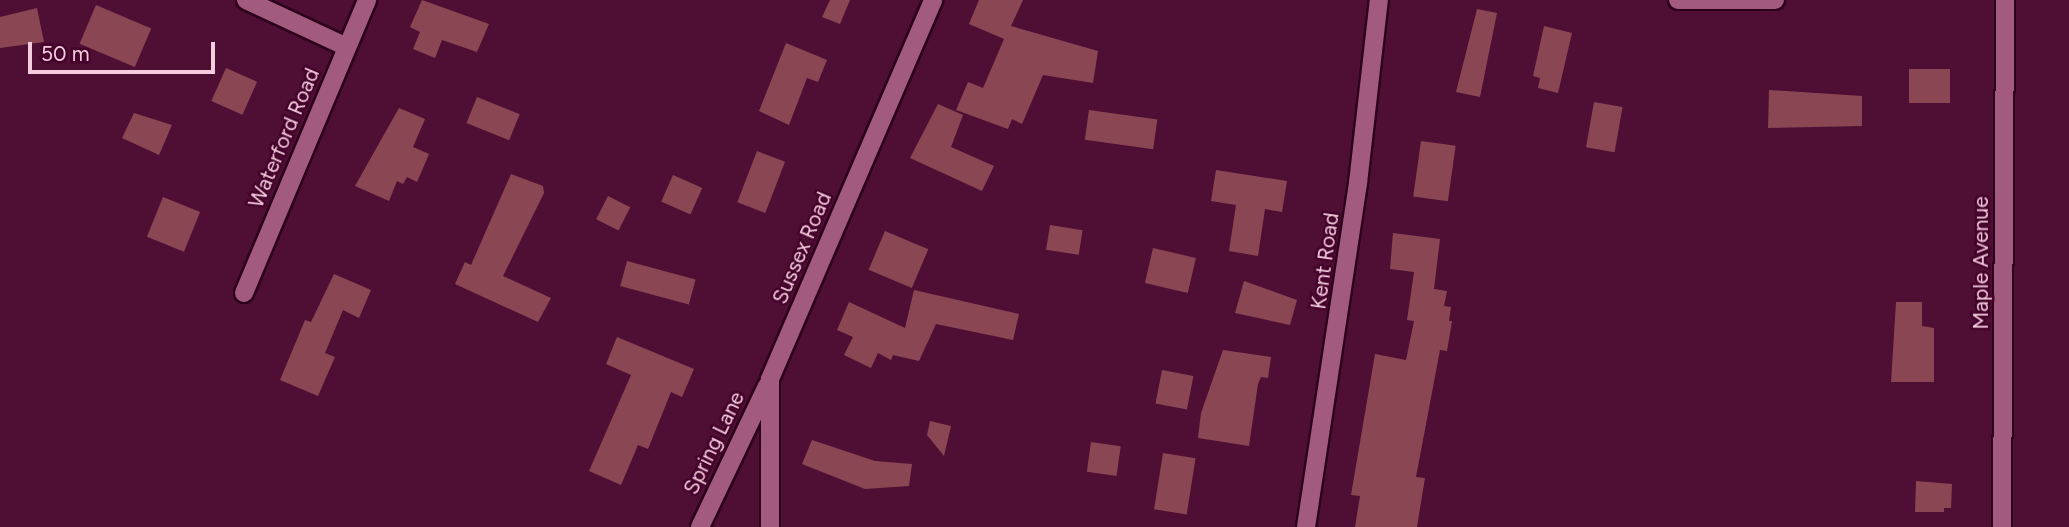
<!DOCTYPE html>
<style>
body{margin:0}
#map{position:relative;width:2069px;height:527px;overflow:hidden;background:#4f0f34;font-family:Figtree,sans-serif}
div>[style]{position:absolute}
.building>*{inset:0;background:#8a4753;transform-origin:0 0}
.roads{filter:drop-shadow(2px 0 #2d001b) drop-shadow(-2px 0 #2d001b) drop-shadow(0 2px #2d001b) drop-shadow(0 -2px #2d001b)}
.minor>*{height:18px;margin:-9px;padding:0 9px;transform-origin:9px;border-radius:9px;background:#a25b7e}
span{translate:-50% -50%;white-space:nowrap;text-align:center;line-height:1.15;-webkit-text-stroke:5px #44022a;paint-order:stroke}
.street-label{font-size:21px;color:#f5ccde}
.scale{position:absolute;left:28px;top:42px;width:187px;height:32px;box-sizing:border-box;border:4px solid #f5ccde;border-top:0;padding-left:9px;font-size:21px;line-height:24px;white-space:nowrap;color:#f5ccde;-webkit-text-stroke:5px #44022a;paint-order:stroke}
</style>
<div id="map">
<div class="building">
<i style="clip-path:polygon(422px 0,489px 24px,477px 52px,442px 40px,435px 58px,413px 49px,420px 32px,410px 27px)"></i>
<i style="clip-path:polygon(830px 0,850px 0,840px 24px,822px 17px)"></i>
<i style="clip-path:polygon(979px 0,1023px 0,1011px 26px,1098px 51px,1093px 83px,1043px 75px,1022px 124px,1012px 119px,1008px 129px,956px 110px,968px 82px,983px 88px,1004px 39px,969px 24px)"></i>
<i style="left:96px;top:5px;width:60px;height:42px;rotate:23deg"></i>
<i style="clip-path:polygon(37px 8px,44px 42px,0 48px,0 17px)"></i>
<i style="clip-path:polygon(1477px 9px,1497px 13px,1480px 97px,1456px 92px)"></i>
<i style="clip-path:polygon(1544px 26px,1572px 33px,1558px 93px,1538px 88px,1540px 78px,1533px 76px)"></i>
<i style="clip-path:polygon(786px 43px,827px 60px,818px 82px,807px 78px,789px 125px,759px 111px)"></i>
<i style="left:226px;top:68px;width:34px;height:36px;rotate:24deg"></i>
<i style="left:1909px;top:69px;width:41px;height:34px"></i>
<i style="clip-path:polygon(1769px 90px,1862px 96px,1862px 126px,1768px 128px)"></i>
<i style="left:477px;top:97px;width:46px;height:28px;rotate:22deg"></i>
<i style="left:1594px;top:102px;width:29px;height:46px;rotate:10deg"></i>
<i style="clip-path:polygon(938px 104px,963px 115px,951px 147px,994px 166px,982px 191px,910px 158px)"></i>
<i style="clip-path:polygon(399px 108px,425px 119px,413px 147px,429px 154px,417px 182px,407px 177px,403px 184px,397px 181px,389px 201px,355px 186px)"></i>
<i style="left:1089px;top:110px;width:69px;height:30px;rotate:8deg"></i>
<i style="clip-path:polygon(134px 113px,172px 125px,159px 155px,122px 138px)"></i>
<i style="left:1421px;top:141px;width:35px;height:56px;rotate:8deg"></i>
<i style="left:757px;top:151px;width:30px;height:55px;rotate:21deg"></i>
<i style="clip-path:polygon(1216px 170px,1287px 181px,1282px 212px,1265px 209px,1258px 256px,1229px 251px,1236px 205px,1211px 201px)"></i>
<i style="clip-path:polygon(511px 174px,543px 186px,544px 193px,503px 276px,551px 298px,538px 322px,455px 284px,465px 262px,471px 265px)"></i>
<i style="left:673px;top:175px;width:32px;height:29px;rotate:24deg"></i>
<i style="left:608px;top:196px;width:25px;height:26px;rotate:27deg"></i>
<i style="left:163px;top:197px;width:40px;height:43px;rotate:22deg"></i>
<i style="left:1050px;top:225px;width:33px;height:25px;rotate:9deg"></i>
<i style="left:885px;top:231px;width:47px;height:42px;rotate:23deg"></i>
<i style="clip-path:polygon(1393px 233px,1440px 239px,1434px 289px,1447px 291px,1444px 306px,1451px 307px,1449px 321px,1452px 321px,1447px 351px,1440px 350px,1416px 477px,1425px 478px,1417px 527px,1355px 527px,1360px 496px,1351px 495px,1375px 354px,1406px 360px,1414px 321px,1407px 320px,1414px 272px,1390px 269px)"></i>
<i style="left:1153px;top:248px;width:44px;height:36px;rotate:13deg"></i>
<i style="left:627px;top:261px;width:71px;height:26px;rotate:15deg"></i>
<i style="clip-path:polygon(334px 274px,371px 290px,359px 318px,343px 310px,325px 353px,335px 357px,318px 396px,280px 380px,305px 320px,311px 322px)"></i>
<i style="clip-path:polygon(1244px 281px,1297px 300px,1290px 325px,1235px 313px)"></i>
<i style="clip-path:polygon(914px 290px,1019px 314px,1013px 340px,936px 324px,919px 361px,893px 355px,891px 360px,878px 353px,871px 368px,844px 355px,853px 337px,837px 330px,849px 302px,905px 328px)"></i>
<i style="clip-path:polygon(1896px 302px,1922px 302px,1922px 326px,1934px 328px,1934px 382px,1891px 382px)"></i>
<i style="clip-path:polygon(617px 337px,694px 369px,682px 397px,671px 392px,648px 449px,638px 445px,621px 485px,589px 471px,631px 375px,606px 364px)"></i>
<i style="clip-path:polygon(1223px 350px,1271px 357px,1268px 378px,1261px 377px,1258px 384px,1249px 446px,1198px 438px,1201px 413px)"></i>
<i style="left:1162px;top:370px;width:32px;height:34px;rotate:11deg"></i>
<i style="clip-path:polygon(930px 421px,951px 426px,944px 456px,927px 435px)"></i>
<i style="clip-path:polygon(812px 440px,875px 461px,912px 464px,909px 486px,865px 489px,802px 464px)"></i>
<i style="left:1091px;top:442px;width:30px;height:30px;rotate:8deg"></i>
<i style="left:1163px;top:453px;width:33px;height:57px;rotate:9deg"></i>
<i style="clip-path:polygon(1916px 481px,1952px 484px,1951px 508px,1944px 508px,1944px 512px,1915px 512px)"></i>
</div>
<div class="roads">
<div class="minor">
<i style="left:246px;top:0;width:111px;rotate:25deg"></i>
<i style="left:1678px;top:0;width:97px"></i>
<i style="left:244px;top:293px;width:318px;rotate:-67.2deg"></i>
<i style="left:700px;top:527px;width:156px;rotate:-64.6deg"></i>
<i style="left:770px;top:527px;width:148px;rotate:-90deg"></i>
<i style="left:770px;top:379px;width:413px;rotate:-66.7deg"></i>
<i style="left:1306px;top:527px;width:348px;rotate:-81.4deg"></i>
<i style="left:1358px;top:183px;width:184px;rotate:-83.5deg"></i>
<i style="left:2002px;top:527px;width:527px;rotate:-89.67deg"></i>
</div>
</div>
<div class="street-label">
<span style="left:284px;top:138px;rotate:-67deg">Waterford Road</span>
<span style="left:802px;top:248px;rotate:-67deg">Sussex Road</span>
<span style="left:1325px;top:261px;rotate:-82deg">Kent Road</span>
<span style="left:1981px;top:263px;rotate:-90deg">Maple Avenue</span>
<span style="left:714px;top:443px;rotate:-64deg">Spring Lane</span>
</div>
<div class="scale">50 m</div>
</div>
